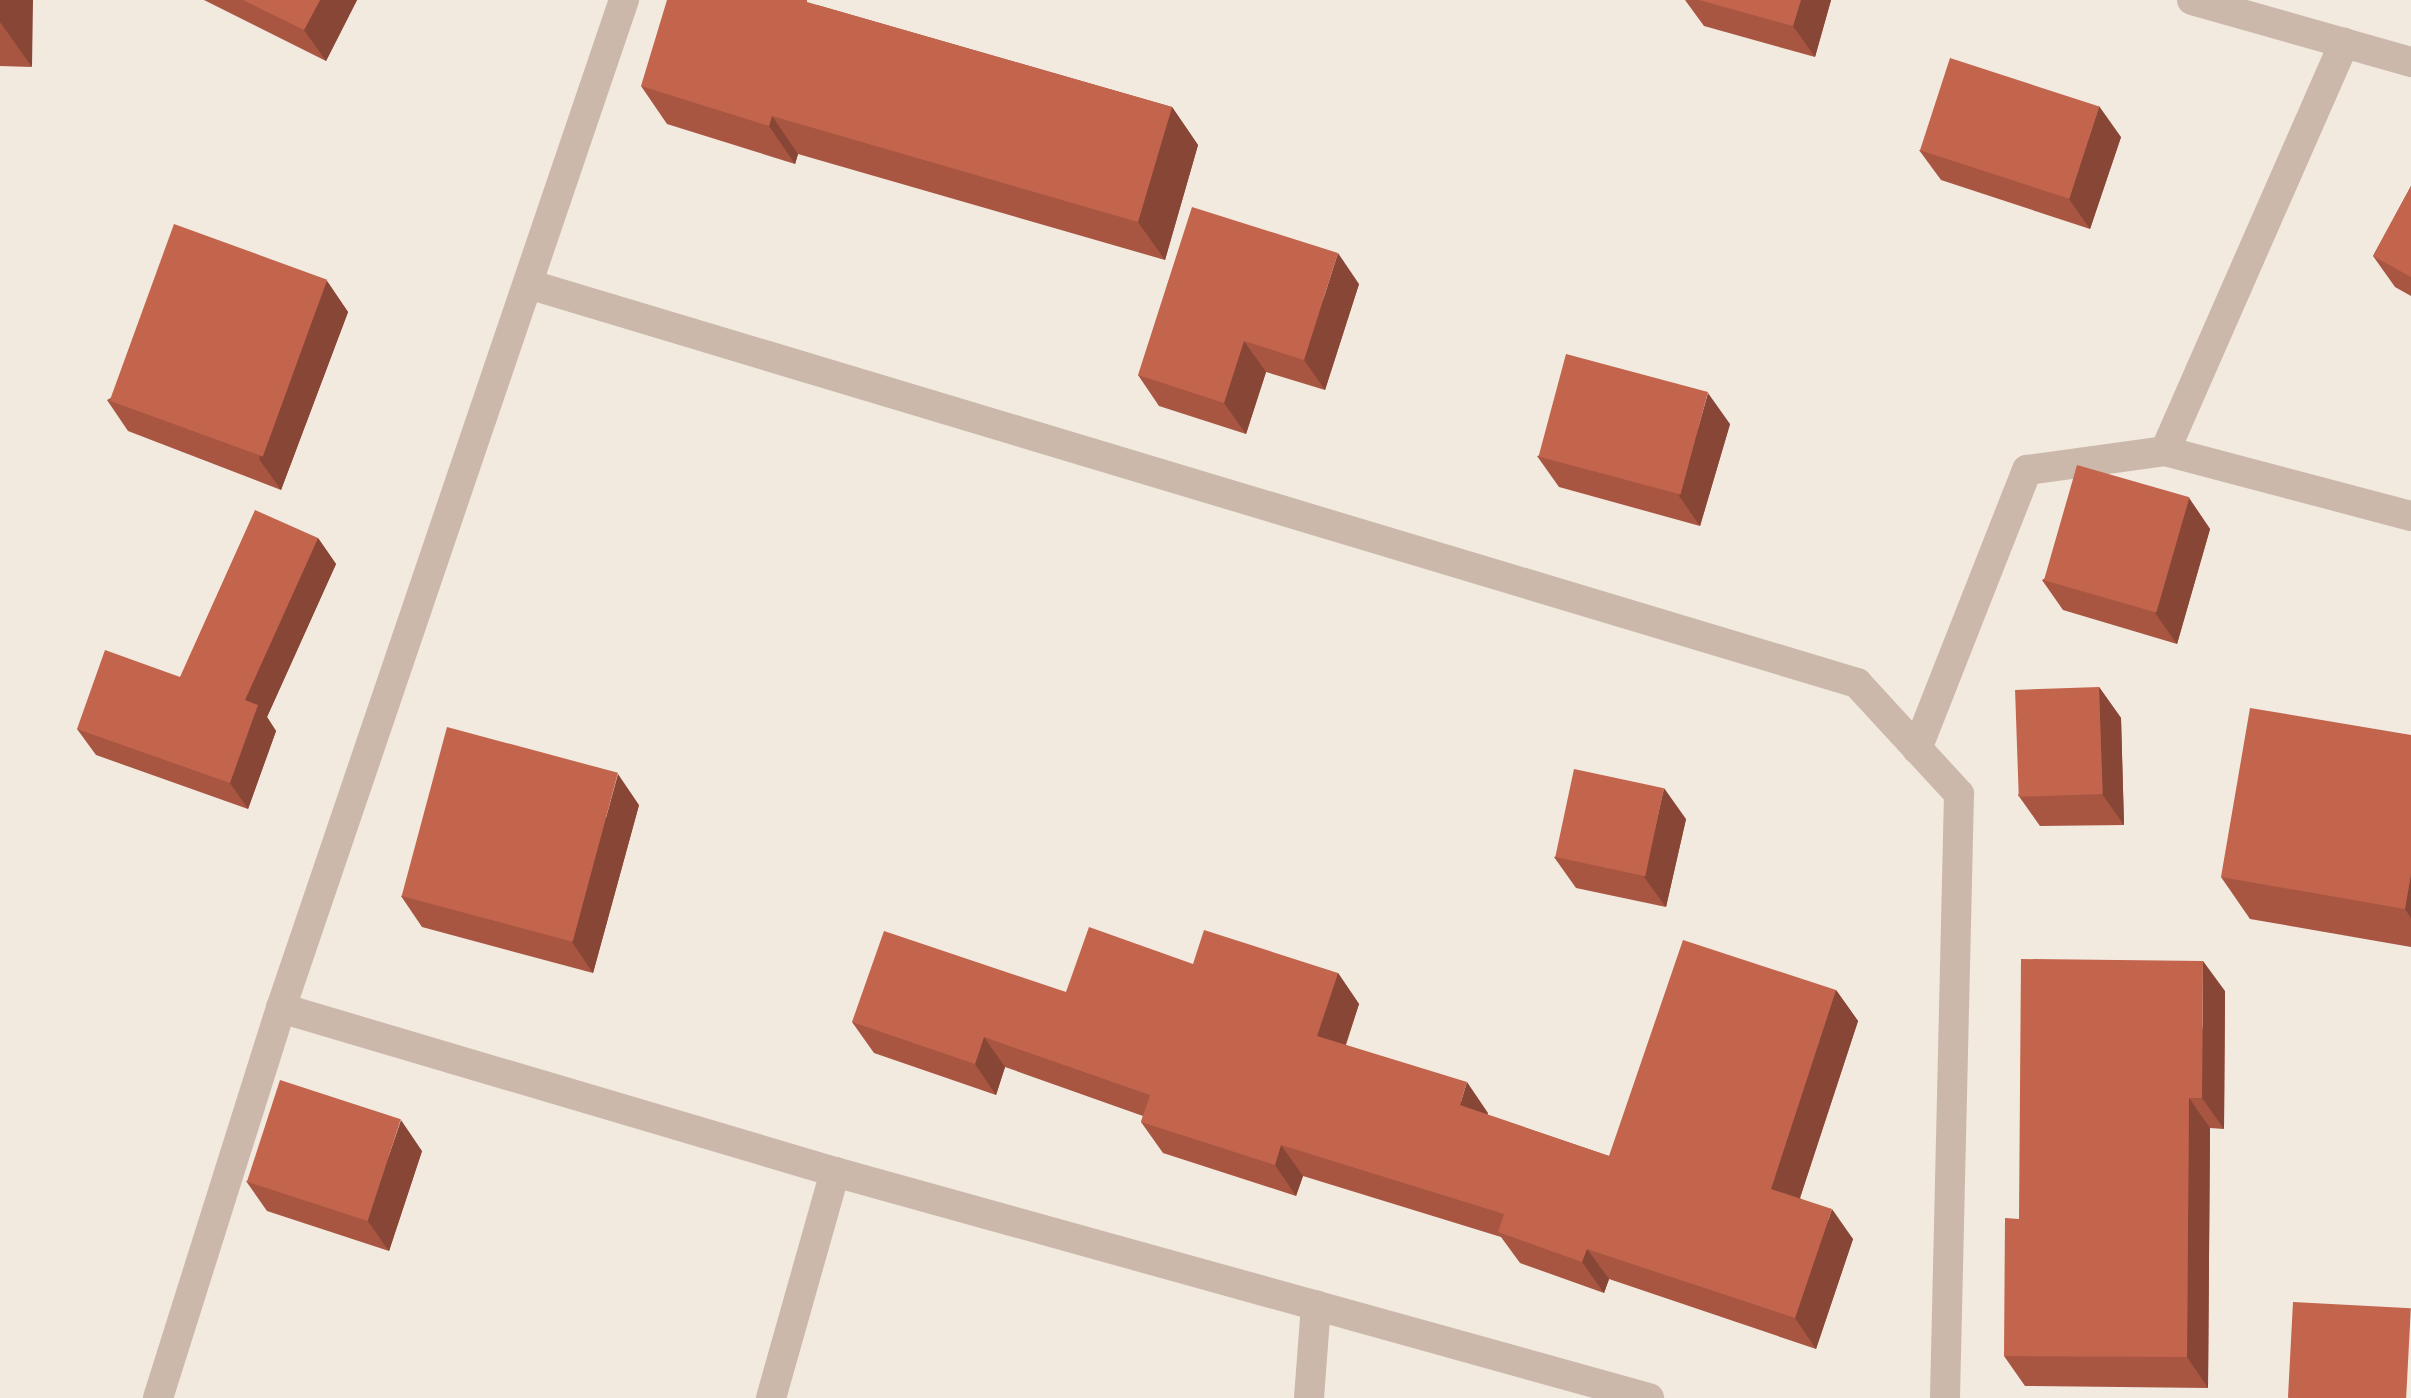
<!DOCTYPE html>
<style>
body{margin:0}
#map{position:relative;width:2411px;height:1398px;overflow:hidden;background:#f2e9df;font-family:Quicksand,sans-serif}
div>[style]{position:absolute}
.street>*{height:30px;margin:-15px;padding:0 15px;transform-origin:15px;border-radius:15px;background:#cbb8ab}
.wall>*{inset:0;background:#a85642}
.shaded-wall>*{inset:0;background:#884636}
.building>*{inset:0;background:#c3644d;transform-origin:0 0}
span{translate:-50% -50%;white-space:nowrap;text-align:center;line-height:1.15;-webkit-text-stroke:9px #faf3ec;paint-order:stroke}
</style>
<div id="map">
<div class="street">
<i style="left:2192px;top:0;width:228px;rotate:15.8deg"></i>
<i style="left:528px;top:284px;width:1388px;rotate:16.71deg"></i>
<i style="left:1857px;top:683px;width:151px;rotate:47.4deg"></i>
<i style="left:1959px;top:794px;width:604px;rotate:91.33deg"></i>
<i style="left:2165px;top:451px;width:254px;rotate:14.8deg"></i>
<i style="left:1917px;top:749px;width:300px;rotate:-68.5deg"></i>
<i style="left:2027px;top:470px;width:139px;rotate:-7.8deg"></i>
<i style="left:2165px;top:451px;width:446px;rotate:-66.3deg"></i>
<i style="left:281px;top:1008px;width:578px;rotate:16.49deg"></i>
<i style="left:835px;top:1172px;width:845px;rotate:15.52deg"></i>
<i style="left:158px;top:1398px;width:409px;rotate:-72.5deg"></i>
<i style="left:281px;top:1008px;width:1065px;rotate:-71.21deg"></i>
<i style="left:771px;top:1398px;width:235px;rotate:-74.2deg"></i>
<i style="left:1309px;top:1398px;width:93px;rotate:-85.7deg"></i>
</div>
<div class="wall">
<i style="clip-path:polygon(0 0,32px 67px,0 66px)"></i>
<i style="clip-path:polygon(204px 0,357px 0,326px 61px)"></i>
<i style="clip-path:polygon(1685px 0,1831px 0,1815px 57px,1704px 26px)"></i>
<i style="clip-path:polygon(817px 5px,1172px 107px,1198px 145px,1165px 260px,798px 154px,795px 164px,667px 124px,641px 86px)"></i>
<i style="clip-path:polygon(2121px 137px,2090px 229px,1941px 180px,1919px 150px)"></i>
<i style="clip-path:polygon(2411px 186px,2411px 296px,2395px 287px,2373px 256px)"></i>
<i style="clip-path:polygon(327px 281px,348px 312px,281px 490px,128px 431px,107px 400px)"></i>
<i style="clip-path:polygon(1359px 284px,1325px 390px,1266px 372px,1246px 434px,1159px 406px,1138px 375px)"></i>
<i style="clip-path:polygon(1730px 424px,1700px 526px,1559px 487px,1537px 456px)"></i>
<i style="clip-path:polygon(2189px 498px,2210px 529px,2177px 644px,2063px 610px,2042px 580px)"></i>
<i style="clip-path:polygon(318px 538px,336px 564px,267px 717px,276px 731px,248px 809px,96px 755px,77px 729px,180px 677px)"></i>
<i style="clip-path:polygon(2099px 687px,2121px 718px,2124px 825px,2040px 826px,2018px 795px)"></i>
<i style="clip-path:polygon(2411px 735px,2411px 947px,2250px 919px,2221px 877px)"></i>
<i style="clip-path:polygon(639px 805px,593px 973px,422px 927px,401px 896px)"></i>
<i style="clip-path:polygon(1686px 819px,1666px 907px,1576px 888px,1554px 857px)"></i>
<i style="clip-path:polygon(1338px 973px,1359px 1004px,1346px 1045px,1488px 1115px,1609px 1156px,1836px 990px,1858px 1021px,1800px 1198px,1853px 1239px,1816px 1349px,1609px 1279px,1604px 1293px,1520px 1263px,1501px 1237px,1303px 1176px,1296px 1196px,1163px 1153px,1141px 1122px,1143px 1116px,1005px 1067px,996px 1095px,874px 1053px,852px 1022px,1066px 992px)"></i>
<i style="clip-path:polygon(2225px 991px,2224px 1129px,2210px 1128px,2208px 1388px,2025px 1386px,2004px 1356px)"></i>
<i style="clip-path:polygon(422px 1151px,389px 1251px,267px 1211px,246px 1181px)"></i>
</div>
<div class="shaded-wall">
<i style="clip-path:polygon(0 0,33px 0,32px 67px,0 22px)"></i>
<i style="clip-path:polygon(320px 0,357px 0,326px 61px,304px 30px)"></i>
<i style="clip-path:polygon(1801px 0,1831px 0,1815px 57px,1793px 26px)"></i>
<i style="clip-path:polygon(2099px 106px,2121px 137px,2090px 229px,2069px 199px)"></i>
<i style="clip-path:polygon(1172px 107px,1198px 145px,1165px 260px,1138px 222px)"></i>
<i style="clip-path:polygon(772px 116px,798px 154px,795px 164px,769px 126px)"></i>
<i style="clip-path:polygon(1338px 253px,1359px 284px,1325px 390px,1304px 360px)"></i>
<i style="clip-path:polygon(327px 281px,348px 312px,281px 490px,259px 459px)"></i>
<i style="clip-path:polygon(1244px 341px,1266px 372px,1246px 434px,1224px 403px)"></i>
<i style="clip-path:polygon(1708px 393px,1730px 424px,1700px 526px,1679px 496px)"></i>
<i style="clip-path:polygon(2189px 498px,2210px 529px,2177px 644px,2155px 613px)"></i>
<i style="clip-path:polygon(318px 538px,336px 564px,267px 717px,276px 731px,248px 809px,230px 783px,245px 700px)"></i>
<i style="clip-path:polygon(2099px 687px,2121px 718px,2124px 825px,2102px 794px)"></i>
<i style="clip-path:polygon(618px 774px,639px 805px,593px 973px,572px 942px)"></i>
<i style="clip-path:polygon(1664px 788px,1686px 819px,1666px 907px,1644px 877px)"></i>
<i style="clip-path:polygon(2411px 874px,2411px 918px,2405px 909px)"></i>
<i style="clip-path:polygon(2203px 961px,2225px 991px,2224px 1129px,2202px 1098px)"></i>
<i style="clip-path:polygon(1338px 973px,1359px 1004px,1338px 1067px,1317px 1036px)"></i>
<i style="clip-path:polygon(1836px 990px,1858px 1021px,1793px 1219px,1771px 1189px)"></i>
<i style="clip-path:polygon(984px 1037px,1005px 1067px,996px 1095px,975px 1064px)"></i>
<i style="clip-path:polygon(1467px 1082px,1488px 1113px,1481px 1136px,1460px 1105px)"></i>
<i style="clip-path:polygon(2189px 1098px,2210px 1128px,2208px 1388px,2187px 1357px)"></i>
<i style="clip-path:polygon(401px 1120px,422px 1151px,389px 1251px,367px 1220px)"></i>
<i style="clip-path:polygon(1281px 1145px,1303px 1176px,1296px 1196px,1275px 1165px)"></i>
<i style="clip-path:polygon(1832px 1209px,1853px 1239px,1816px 1349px,1795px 1318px)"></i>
<i style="clip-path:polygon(1587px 1249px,1609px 1279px,1604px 1293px,1582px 1262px)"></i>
</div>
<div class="building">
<i style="clip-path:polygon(243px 0,320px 0,304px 30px)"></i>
<i style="clip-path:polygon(667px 0,807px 0,807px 2px,1172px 107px,1138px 222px,772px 116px,769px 126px,641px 86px)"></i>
<i style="clip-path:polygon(1699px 0,1801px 0,1793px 26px)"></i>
<i style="left:1950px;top:58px;width:157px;height:97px;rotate:18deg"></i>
<i style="clip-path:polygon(2411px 186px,2411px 277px,2373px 256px)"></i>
<i style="clip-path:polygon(1192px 207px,1338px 253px,1304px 360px,1244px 341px,1224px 403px,1138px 375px)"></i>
<i style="left:174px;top:224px;width:163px;height:188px;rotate:20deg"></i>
<i style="left:1566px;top:354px;width:147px;height:106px;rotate:15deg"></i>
<i style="left:2077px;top:465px;width:117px;height:120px;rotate:16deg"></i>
<i style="clip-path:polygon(255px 510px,318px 538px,245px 700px,258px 705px,230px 783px,77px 729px,105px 650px,180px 677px)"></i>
<i style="left:2099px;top:687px;width:107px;height:84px;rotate:88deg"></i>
<i style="clip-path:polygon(2250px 708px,2411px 735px,2411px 874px,2405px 909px,2221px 877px)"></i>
<i style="left:447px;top:727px;width:177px;height:175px;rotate:15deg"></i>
<i style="left:1574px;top:769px;width:92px;height:90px;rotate:12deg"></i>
<i style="clip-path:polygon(1089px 927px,1193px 964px,1204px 930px,1338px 973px,1317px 1036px,1467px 1082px,1460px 1105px,1609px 1156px,1683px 940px,1836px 990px,1771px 1189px,1832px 1209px,1795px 1318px,1587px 1249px,1582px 1262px,1498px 1232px,1504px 1214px,1281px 1145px,1275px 1165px,1141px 1122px,1150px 1095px,984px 1037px,975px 1064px,852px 1022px,884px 931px,1066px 992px)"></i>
<i style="clip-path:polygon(2021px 959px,2203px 961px,2202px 1098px,2189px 1098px,2187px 1357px,2004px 1356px,2005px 1218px,2019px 1219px)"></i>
<i style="left:280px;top:1080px;width:127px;height:107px;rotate:18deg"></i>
<i style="left:2293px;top:1302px;width:118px;height:96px;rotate:3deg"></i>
</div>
</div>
